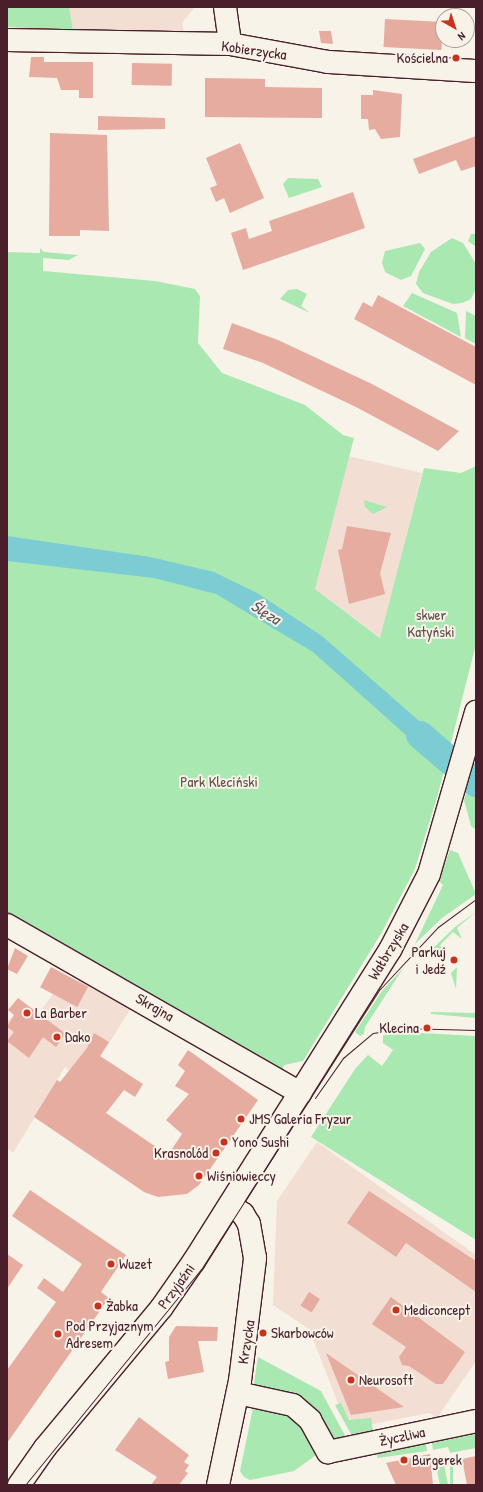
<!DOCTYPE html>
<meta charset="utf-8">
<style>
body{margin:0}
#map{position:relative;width:483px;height:1492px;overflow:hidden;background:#f7f3e8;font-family:"Patrick Hand",sans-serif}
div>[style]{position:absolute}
.built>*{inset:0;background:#f2ded2}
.green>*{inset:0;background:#a9e8b0;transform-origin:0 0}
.water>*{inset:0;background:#7bccd3}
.river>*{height:28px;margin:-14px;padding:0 14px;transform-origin:14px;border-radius:14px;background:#7bccd3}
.building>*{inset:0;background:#e5ac9f;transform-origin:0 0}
.roads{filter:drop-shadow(1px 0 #4a1f2b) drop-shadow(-1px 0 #4a1f2b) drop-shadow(0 1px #4a1f2b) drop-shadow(0 -1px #4a1f2b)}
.minor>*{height:22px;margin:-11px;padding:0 11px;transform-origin:11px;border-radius:11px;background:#f7f3e8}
.tram>*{height:1px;margin:-0.5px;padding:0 0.5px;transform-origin:0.5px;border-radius:0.5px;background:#4a1f2b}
.dots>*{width:11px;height:11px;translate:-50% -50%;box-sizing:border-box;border:2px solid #f7f3e8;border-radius:50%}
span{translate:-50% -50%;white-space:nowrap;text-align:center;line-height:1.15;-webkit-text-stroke:4px #f7f3e8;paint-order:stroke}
.street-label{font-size:15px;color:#4a1f2b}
.poi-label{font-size:15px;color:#4a1f2b}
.right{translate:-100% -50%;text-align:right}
.left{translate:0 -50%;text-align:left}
.park-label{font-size:15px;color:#62514c}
.water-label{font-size:16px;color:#59535d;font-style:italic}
.frame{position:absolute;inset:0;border:8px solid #4a1f2b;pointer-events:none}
.north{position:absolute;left:435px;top:8px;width:40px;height:40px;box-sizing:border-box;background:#f7f3e8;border:1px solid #b29e9c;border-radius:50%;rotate:141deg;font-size:11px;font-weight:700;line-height:16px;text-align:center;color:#4a1f2b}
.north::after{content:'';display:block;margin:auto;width:14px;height:18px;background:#c8321e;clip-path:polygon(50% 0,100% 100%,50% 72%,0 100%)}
</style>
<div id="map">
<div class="built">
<i style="clip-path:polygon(69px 7px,195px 7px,182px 23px,184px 32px,73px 30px)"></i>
<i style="clip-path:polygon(348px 456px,422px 473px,381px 638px,315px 589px)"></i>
<i style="clip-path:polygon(81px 977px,121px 1003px,133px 1005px,84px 1083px,65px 1067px,13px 1153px,7px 1148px,7px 1022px,14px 1015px,29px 1027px,53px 994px,67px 1001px)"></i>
<i style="clip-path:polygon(317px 1142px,476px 1255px,476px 1361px,437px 1418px,429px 1413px,363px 1426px,343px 1416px,309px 1329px,273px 1305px,277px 1201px)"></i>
</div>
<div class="green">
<i style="clip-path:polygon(7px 7px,69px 7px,73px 30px,7px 27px)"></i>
<i style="clip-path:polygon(288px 178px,318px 179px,322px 187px,289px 198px,283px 184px)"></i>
<i style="clip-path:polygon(471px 234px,476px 234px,476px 247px,468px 241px)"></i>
<i style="clip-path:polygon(452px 238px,463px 243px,476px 264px,476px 289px,471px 299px,462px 303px,453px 304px,423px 293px,416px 284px,419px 272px,431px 252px)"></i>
<i style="clip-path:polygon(420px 243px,425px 249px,411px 276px,401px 280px,385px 272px,382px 263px,385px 251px)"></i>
<i style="clip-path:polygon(40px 248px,44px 252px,78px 255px,69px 260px,43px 258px,43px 271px,155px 281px,195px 289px,200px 296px,198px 343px,222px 373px,305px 405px,343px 435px,354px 438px,315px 589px,380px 638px,424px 468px,461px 473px,476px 466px,476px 644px,438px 794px,415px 869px,382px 932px,303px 1061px,284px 1065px,282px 1072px,171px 1005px,7px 915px,7px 252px,40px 253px)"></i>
<i style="clip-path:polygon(297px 289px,307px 294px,301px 306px,310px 313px,280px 299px,288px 290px)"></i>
<i style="clip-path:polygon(412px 293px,457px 313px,461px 337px,403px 306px)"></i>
<i style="clip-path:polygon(466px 311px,476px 316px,476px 344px,465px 338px)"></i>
<i style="clip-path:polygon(364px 500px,387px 507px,373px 514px,365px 507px)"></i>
<i style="clip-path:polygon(468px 786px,476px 793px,476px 830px,471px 826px,464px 800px)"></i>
<i style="clip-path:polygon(450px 850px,458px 853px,476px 894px,442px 918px,415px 944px,443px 885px,439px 881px)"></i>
<i style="clip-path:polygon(476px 912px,457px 928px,462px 939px,453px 932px,440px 945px,446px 954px,436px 948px,426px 955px,455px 927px)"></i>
<i style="clip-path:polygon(404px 967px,365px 1027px,364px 1034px,360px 1036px,355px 1032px,382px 991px)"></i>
<i style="clip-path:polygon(457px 967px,456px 989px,451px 973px)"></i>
<i style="clip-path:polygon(431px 1012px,476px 1013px,476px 1018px,431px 1014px)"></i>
<i style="clip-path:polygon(421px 1033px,476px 1036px,476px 1240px,311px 1137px,355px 1069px,368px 1055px,382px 1066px,393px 1050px,383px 1043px,383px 1035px)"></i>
<i style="clip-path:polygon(258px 1357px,321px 1391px,348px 1441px,332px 1439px,257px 1388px,254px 1383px)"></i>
<i style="clip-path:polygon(341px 1403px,349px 1420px,371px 1418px,373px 1430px,352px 1436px,335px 1405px)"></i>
<i style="clip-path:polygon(257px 1405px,286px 1412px,307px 1431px,316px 1455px,294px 1471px,250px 1480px,244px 1477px,240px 1471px,253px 1408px)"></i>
<i style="clip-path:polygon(476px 1434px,476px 1448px,450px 1453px,448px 1447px,433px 1450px,432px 1443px)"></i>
<i style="left:426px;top:1444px;width:7px;height:50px;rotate:82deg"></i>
<i style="left:442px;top:1456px;width:30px;height:8px;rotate:78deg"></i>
<i style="left:450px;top:1460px;width:3px;height:25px"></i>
</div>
<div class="water">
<i style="clip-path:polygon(7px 536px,150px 557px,214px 572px,257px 593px,322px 636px,450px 748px,445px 770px,313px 652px,216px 594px,154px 578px,7px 561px)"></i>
<i style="clip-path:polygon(474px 763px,476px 765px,476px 793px,468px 786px)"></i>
</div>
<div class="river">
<i style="left:420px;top:735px;width:74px;rotate:40.6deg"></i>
</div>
<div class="building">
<i style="left:385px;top:19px;width:58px;height:28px;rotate:3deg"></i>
<i style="clip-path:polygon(319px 31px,331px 31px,333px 44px,321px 43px)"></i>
<i style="clip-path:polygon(31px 57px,44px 57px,44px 62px,93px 62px,93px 98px,79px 98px,79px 90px,61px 90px,57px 78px,29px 77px)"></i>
<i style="left:132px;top:63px;width:40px;height:22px;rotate:1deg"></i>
<i style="clip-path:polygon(205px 78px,265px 79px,265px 87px,322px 88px,322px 118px,205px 117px)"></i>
<i style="clip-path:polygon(373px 90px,402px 94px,400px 137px,381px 139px,375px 129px,369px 130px,368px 119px,361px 119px,361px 95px,373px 95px)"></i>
<i style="clip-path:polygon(98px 116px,165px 118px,165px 129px,98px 130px)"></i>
<i style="clip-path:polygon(50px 133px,107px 135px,109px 231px,80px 230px,80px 236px,49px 236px)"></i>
<i style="clip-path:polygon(476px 136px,476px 166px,461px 171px,456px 160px,419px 174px,413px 159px)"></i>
<i style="clip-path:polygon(240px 143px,264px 198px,230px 213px,224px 198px,216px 202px,210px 188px,217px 185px,206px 158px)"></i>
<i style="clip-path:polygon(353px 192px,365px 228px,243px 270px,231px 233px,246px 228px,249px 239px,272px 231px,269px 221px)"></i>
<i style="clip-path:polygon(378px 295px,476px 347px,476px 385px,354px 319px,363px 302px,372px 307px)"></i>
<i style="clip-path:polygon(232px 323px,278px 340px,372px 384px,459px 431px,438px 451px,356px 407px,263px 363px,223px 349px)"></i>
<i style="clip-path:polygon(347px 526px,391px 533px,380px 573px,385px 594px,349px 604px,338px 550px,342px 549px)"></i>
<i style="clip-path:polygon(15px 948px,28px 956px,17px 974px,7px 969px)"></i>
<i style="left:51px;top:967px;width:42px;height:23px;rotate:28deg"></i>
<i style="clip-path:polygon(18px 998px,66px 1034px,56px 1047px,43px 1037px,29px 1058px,7px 1041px,14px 1032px,7px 1027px,14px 1015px,8px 1010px)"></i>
<i style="clip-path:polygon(94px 1033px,109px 1042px,100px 1056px,143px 1084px,135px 1097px,124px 1090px,106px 1113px,168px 1155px,182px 1134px,166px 1120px,189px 1094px,175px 1086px,185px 1071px,178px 1065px,188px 1050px,258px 1100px,199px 1185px,187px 1194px,158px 1197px,144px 1192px,34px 1117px,57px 1080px,60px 1082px,87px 1048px)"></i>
<i style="clip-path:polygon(30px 1190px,126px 1255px,101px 1292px,109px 1298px,7px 1443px,7px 1370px,56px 1302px,37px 1288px,44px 1278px,63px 1292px,82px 1264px,12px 1216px)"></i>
<i style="clip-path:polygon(369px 1191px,476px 1261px,476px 1292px,406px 1243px,396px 1257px,347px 1223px)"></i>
<i style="clip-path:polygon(7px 1254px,23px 1265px,7px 1289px)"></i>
<i style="left:309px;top:1292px;width:13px;height:16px;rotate:32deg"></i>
<i style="clip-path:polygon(391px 1297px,465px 1352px,443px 1384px,436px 1384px,409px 1366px,402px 1365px,399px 1357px,406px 1347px,372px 1324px)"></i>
<i style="clip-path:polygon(176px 1326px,218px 1327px,217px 1341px,198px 1341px,204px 1372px,168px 1379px,165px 1362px,169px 1361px,169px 1337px)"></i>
<i style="clip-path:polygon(326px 1353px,404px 1407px,351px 1415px)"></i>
<i style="clip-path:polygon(139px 1417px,189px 1455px,184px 1462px,189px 1465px,185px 1471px,188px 1473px,179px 1485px,151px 1485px,157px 1477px,115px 1450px)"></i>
<i style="clip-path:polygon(430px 1454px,433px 1485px,396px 1485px,386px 1463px)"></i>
<i style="clip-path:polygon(476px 1456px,476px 1485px,467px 1485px,462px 1459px)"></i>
</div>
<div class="roads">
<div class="minor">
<i style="left:225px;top:7px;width:37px;rotate:82deg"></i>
<i style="left:7px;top:40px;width:223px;rotate:1deg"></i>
<i style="left:230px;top:44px;width:100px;rotate:10.4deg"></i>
<i style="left:328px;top:62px;width:148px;rotate:3.5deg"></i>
<i style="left:7px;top:925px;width:338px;rotate:29.8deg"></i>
<i style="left:238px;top:1393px;width:56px;rotate:12.3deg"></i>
<i style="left:293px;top:1405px;width:23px;rotate:41deg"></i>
<i style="left:310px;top:1420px;width:37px;rotate:61deg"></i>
<i style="left:328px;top:1452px;width:151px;rotate:-11.8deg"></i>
<i style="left:19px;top:1485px;width:45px;rotate:-54.9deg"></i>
<i style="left:45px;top:1448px;width:183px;rotate:-50.3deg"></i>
<i style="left:162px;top:1307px;width:56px;rotate:-55.2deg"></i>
<i style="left:194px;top:1261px;width:368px;rotate:-57.8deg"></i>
<i style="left:390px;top:950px;width:85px;rotate:-62.8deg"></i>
<i style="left:429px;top:874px;width:169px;rotate:-73.8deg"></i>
<i style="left:218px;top:1485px;width:106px;rotate:-78.1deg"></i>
<i style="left:240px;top:1381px;width:124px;rotate:-83deg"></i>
<i style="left:255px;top:1258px;width:35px;rotate:-100deg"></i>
<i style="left:249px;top:1224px;width:12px;rotate:-121deg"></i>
<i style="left:243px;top:1214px;width:16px;rotate:-145deg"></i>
</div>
</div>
<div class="tram">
<i style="left:315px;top:1098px;width:49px;rotate:-55deg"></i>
<i style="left:343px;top:1058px;width:39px;rotate:-40deg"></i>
<i style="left:373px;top:1033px;width:30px;rotate:-9deg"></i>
<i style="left:403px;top:1028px;width:73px;rotate:1.6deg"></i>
<i style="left:25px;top:1485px;width:280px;rotate:-50.8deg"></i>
<i style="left:202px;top:1268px;width:331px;rotate:-57.5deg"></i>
<i style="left:380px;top:989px;width:85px;rotate:-46.9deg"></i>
<i style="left:438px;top:927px;width:47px;rotate:-36.4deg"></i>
</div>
<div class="dots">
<i style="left:456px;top:58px;background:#c8321e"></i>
<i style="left:454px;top:960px;background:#c8321e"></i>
<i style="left:27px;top:1013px;background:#c8321e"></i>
<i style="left:427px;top:1028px;background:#c8321e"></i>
<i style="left:57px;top:1037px;background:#c8321e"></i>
<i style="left:241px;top:1119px;background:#c8321e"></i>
<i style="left:224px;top:1142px;background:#c8321e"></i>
<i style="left:216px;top:1153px;background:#c8321e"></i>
<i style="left:199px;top:1176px;background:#c8321e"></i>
<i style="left:111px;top:1264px;background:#c8321e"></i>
<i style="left:98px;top:1306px;background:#c8321e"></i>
<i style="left:396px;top:1310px;background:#c8321e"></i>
<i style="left:263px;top:1333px;background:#c8321e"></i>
<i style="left:58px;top:1334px;background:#c8321e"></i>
<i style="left:351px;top:1380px;background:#c8321e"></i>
<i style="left:404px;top:1460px;background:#c8321e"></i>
</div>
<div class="street-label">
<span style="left:254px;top:50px;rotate:8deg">Kobierzycka</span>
<span style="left:388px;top:951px;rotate:-59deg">Wałbrzyska</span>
<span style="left:155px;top:1007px;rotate:30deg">Skrajna</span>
<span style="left:176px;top:1286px;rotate:-54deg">Przyjaźni</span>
<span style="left:246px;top:1342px;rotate:-81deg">Krzycka</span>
<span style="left:402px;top:1436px;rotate:-12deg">Życzliwa</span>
</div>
<div class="poi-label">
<span class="right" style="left:448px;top:58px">Kościelna</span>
<span class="right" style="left:446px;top:960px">Parkuj<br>i Jedź</span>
<span class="left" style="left:35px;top:1013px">La Barber</span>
<span class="right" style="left:419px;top:1028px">Klecina</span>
<span class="left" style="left:65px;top:1037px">Dako</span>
<span class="left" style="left:249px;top:1119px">JMS Galeria Fryzur</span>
<span class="left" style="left:232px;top:1142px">Yono Sushi</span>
<span class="right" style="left:208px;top:1153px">Krasnolód</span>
<span class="left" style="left:207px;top:1176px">Wiśniowieccy</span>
<span class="left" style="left:119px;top:1264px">Wuzet</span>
<span class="left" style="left:106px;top:1306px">Żabka</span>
<span class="left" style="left:404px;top:1310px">Mediconcept</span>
<span class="left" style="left:66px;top:1334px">Pod Przyjaznym<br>Adresem</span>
<span class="left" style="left:271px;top:1333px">Skarbowców</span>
<span class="left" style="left:359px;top:1380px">Neurosoft</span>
<span class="left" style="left:412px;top:1460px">Burgerek</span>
</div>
<div class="park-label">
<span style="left:431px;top:623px">skwer<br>Katyński</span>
<span style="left:219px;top:782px">Park Kleciński</span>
</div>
<div class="water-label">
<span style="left:266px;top:612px;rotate:32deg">Ślęza</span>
</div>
<div class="frame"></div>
<div class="north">N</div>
</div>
